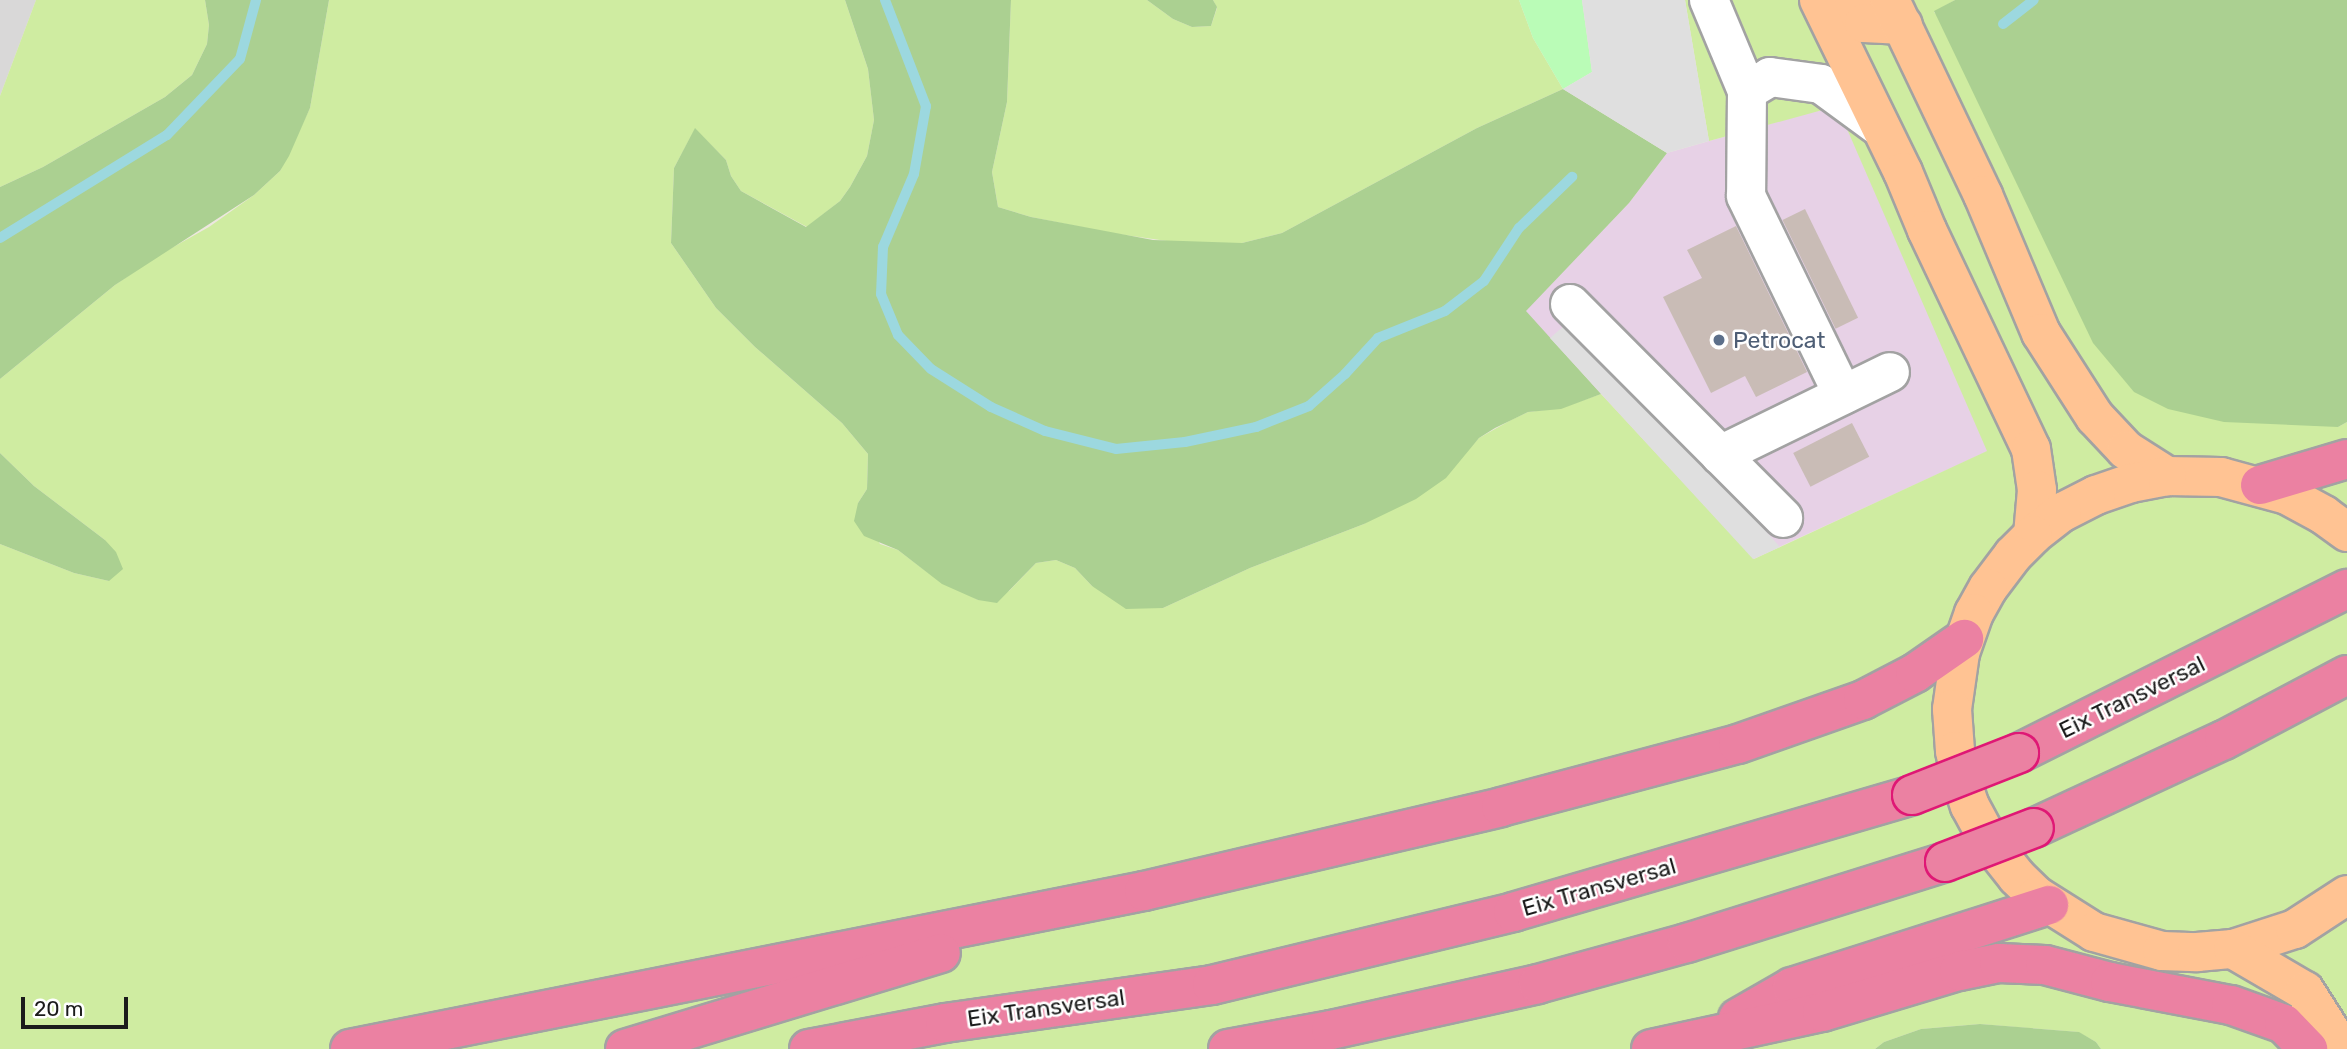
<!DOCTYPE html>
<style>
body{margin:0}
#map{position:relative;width:2347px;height:1049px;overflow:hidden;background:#ede7df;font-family:Rubik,sans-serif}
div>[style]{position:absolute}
.residential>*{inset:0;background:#d9d8d8}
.industrial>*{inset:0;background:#e7d1e6}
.grass>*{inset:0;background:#cfeca1}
.forest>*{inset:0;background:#abd091}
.park>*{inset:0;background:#bafcb7}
.parking>*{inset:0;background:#dfdfdf}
.stream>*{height:10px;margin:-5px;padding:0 5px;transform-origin:5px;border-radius:5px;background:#9cd8df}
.building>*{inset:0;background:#c9bcb6;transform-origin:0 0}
.roads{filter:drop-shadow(2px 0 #a2a2a2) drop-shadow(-2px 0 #a2a2a2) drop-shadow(0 2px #a2a2a2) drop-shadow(0 -2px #a2a2a2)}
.minor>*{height:38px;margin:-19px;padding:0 19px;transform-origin:19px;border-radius:19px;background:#fff}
.major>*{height:38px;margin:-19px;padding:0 19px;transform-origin:19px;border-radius:19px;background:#ffc393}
.highway>*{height:38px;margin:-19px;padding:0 19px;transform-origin:19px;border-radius:19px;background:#eb81a2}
.bridges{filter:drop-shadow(2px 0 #df1875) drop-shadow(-2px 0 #df1875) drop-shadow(0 2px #df1875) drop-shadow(0 -2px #df1875)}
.highway-bridge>*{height:38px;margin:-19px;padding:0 19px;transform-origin:19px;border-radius:19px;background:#eb81a2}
.dots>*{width:19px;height:19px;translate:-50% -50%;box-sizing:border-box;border:4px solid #fff;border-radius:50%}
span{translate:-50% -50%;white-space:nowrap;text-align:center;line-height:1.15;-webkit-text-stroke:5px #fff;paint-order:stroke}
.service-label{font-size:23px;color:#4e5e75}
.left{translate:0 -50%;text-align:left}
.street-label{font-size:23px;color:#1b1b1b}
.scale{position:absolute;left:21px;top:997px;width:107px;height:32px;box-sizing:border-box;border:4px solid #1b1b1b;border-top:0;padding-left:9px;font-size:21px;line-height:24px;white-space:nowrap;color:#1b1b1b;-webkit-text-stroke:5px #fff;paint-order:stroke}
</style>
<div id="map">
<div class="residential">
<i style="clip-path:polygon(0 0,36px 0,0 96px)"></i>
</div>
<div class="industrial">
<i style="clip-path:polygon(1837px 105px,1988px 451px,1753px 559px,1525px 311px,1629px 203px,1667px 153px)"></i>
</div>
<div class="grass">
<i style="clip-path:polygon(36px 0,205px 0,209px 25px,207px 44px,192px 75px,165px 97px,43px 167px,0 187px,0 96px)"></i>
<i style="clip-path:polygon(329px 0,845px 0,868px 69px,874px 120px,867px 156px,850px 187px,840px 201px,807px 227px,741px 191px,731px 176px,726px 160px,695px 129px,674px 168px,671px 243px,716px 308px,755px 347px,842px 423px,868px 454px,867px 489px,858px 503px,880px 544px,898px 550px,927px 572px,978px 600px,1009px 591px,1036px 563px,1056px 560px,1075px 568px,1092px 586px,1163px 608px,1250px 568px,1364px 524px,1468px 450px,1479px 438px,1511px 420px,1528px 412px,1561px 408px,1601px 394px,1754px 559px,1987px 451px,1837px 106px,1709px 141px,1685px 0,1955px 0,1934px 12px,2338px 427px,2347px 422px,2347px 1049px,2101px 1049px,2096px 1042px,2078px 1032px,1980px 1024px,1921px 1029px,1884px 1042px,1875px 1049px,0 1049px,0 544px,74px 573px,109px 581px,105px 540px,34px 486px,0 453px,0 379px,115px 285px,159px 255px,209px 227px,254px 195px,280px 171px,310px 108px)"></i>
<i style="clip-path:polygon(1011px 0,1147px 0,1173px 19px,1192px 27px,1211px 26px,1217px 8px,1213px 0,1519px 0,1533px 38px,1563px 89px,1477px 128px,1282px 233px,1242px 243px,1224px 243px,1174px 242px,1111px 233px,1031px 217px,998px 207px,992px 172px,1007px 102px)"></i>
</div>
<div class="forest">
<i style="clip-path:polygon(205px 0,329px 0,310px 108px,289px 156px,280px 171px,254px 195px,115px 285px,0 379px,0 187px,43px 167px,165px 97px,192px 75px,207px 44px,209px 25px)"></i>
<i style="clip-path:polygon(845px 0,1011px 0,1007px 102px,992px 172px,998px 207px,1031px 217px,1153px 240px,1242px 243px,1282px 233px,1477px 128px,1563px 89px,1667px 153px,1629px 203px,1526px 311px,1601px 394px,1561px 409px,1528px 412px,1495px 428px,1479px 438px,1446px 478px,1416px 499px,1364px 524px,1250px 568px,1163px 608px,1126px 609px,1092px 586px,1075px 568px,1056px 560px,1036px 563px,997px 603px,978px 600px,942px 584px,898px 550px,864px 536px,854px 521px,858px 503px,867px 489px,868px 454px,842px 423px,755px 347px,716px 308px,671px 243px,674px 168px,695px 128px,726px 160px,731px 176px,741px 191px,806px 227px,840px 201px,850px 187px,867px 156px,874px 120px,868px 69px)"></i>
<i style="clip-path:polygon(1147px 0,1213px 0,1217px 7px,1211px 26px,1192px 27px,1173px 19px)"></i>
<i style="clip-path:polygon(1955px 0,2347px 0,2347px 422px,2338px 427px,2224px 422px,2168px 409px,2134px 392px,2093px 343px,1934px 11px)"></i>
<i style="clip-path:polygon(0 453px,34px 486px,105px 540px,116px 552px,123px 569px,109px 581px,74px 573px,0 544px)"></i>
<i style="clip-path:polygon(1980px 1024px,2079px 1032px,2096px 1042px,2101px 1049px,1875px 1049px,1884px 1042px,1921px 1029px)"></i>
</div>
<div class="park">
<i style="clip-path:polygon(1519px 0,1582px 0,1592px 72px,1563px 89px,1533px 38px)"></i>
</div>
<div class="parking">
<i style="clip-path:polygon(1582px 0,1685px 0,1709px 141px,1667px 153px,1563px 89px,1592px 72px)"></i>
<i style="clip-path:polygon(1574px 317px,1780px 547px,1753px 559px,1550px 338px)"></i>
</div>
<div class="stream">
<i style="left:885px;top:0;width:114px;rotate:68.9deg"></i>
<i style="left:926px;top:106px;width:69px;rotate:100deg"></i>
<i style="left:914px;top:174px;width:79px;rotate:113deg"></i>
<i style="left:883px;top:247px;width:47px;rotate:92.4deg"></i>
<i style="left:881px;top:294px;width:44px;rotate:67.5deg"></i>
<i style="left:898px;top:335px;width:47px;rotate:45.9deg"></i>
<i style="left:931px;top:369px;width:71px;rotate:32.3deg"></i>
<i style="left:991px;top:407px;width:59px;rotate:24deg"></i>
<i style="left:1045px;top:431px;width:73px;rotate:14.2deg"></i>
<i style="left:1116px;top:449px;width:69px;rotate:-5.8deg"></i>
<i style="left:1185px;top:442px;width:73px;rotate:-11.9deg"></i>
<i style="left:1256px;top:427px;width:57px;rotate:-21.6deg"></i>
<i style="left:1309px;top:406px;width:48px;rotate:-41.6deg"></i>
<i style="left:1345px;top:374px;width:49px;rotate:-47.5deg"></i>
<i style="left:1378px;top:338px;width:72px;rotate:-21.9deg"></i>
<i style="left:1445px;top:311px;width:49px;rotate:-37.6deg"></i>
<i style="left:1484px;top:281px;width:64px;rotate:-56.6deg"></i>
<i style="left:1519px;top:228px;width:74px;rotate:-43.9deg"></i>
<i style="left:2003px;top:24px;width:39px;rotate:-38deg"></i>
<i style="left:0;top:238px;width:196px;rotate:-31.7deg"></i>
<i style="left:167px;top:135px;width:105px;rotate:-46.2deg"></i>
<i style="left:240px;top:59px;width:61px;rotate:-74.8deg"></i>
</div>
<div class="building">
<i style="left:1805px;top:209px;width:121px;height:25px;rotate:64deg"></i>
<i style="clip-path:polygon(1736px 226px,1807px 372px,1756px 397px,1745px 376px,1711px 393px,1663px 297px,1702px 278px,1687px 250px)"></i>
<i style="left:1852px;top:423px;width:38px;height:66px;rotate:63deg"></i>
</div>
<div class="roads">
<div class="minor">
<i style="left:1709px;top:0;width:99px;rotate:67.3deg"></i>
<i style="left:1747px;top:91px;width:105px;rotate:90.5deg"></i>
<i style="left:1746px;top:196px;width:221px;rotate:64deg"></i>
<i style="left:1747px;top:91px;width:27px;rotate:-31deg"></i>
<i style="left:1770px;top:77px;width:51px;rotate:7.8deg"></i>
<i style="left:1821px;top:84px;width:74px;rotate:36.3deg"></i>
<i style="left:1570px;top:304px;width:302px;rotate:45.1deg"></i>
<i style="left:1720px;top:455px;width:189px;rotate:-26deg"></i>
</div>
<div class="major">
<i style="left:1819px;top:0;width:191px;rotate:64deg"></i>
<i style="left:1903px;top:172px;width:63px;rotate:67.5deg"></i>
<i style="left:1927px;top:230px;width:242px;rotate:64.6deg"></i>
<i style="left:2031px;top:449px;width:41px;rotate:81.7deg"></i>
<i style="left:2037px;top:490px;width:45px;rotate:95.1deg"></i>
<i style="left:1854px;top:0;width:25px;rotate:67deg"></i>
<i style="left:1864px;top:23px;width:39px;rotate:3deg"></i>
<i style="left:1890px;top:0;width:216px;rotate:64.5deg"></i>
<i style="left:1983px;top:195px;width:150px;rotate:67.2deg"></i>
<i style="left:2041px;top:333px;width:100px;rotate:57.3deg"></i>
<i style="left:2095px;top:417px;width:45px;rotate:46.8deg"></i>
<i style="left:2126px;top:450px;width:49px;rotate:32.4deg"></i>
<i style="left:2347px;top:532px;width:29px;rotate:-144deg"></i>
<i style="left:2324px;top:515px;width:42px;rotate:-151.6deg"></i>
<i style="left:2287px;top:495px;width:68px;rotate:-164.7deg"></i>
<i style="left:2221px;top:477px;width:54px;rotate:-178.9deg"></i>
<i style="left:2167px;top:476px;width:37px;rotate:169deg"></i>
<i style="left:2131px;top:483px;width:37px;rotate:161deg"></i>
<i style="left:2096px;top:495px;width:38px;rotate:153deg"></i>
<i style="left:2062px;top:512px;width:37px;rotate:142deg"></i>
<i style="left:2033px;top:535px;width:28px;rotate:135deg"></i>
<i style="left:2013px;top:555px;width:41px;rotate:127.1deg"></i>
<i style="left:1988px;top:588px;width:29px;rotate:119deg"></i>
<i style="left:1974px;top:613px;width:42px;rotate:109.3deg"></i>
<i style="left:1960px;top:653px;width:57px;rotate:98.1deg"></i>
<i style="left:1952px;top:709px;width:42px;rotate:85.9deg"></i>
<i style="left:1955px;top:751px;width:29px;rotate:78deg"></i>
<i style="left:1961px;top:779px;width:28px;rotate:72deg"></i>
<i style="left:1970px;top:806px;width:42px;rotate:61.6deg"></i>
<i style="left:1990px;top:843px;width:43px;rotate:51.5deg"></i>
<i style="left:2017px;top:877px;width:28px;rotate:44deg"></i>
<i style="left:2037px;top:896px;width:67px;rotate:32.3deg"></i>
<i style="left:2094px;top:932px;width:71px;rotate:15.6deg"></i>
<i style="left:2162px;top:951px;width:35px;rotate:2deg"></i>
<i style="left:2197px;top:952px;width:36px;rotate:-5deg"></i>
<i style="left:2233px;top:949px;width:65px;rotate:-17.9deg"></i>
<i style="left:2295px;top:929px;width:62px;rotate:-33.2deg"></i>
<i style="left:2233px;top:949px;width:83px;rotate:30.3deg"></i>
<i style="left:2305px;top:991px;width:69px;rotate:57.5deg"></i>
</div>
<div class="highway">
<i style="left:2260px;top:485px;width:91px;rotate:-16.6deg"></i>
<i style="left:2019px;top:753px;width:367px;rotate:-26.6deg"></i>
<i style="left:2034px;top:828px;width:209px;rotate:-24.9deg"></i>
<i style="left:2224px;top:740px;width:139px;rotate:-27.9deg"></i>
<i style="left:1738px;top:1018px;width:62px;rotate:-29.9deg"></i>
<i style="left:1792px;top:987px;width:270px;rotate:-17.7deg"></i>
<i style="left:350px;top:1049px;width:810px;rotate:-11.25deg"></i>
<i style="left:1144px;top:891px;width:367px;rotate:-13.2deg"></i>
<i style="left:1501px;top:807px;width:245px;rotate:-14.9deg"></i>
<i style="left:1738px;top:744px;width:133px;rotate:-19.4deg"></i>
<i style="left:1863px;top:700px;width:59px;rotate:-27.4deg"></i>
<i style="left:1915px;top:673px;width:60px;rotate:-34.8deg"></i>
<i style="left:625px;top:1049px;width:330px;rotate:-16.9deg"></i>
<i style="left:809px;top:1049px;width:138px;rotate:-10.8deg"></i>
<i style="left:945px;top:1023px;width:270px;rotate:-8.1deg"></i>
<i style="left:1212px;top:985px;width:310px;rotate:-13.6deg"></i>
<i style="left:1513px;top:912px;width:416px;rotate:-16.3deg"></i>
<i style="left:1228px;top:1049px;width:105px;rotate:-10.5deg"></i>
<i style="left:1331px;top:1030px;width:212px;rotate:-12.5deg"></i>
<i style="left:1538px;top:984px;width:155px;rotate:-15.4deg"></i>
<i style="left:1687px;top:943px;width:270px;rotate:-17.4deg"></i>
<i style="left:1651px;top:1049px;width:175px;rotate:-12.2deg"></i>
<i style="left:1822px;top:1012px;width:143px;rotate:-16.7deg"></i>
<i style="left:1959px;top:971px;width:41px;rotate:-11.3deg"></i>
<i style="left:1999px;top:963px;width:46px;rotate:2.5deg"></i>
<i style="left:2045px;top:965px;width:67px;rotate:14.7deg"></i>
<i style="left:2110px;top:982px;width:123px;rotate:10.8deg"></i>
<i style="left:2231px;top:1005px;width:56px;rotate:19.7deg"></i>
<i style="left:2284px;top:1024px;width:35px;rotate:46deg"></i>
</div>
</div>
<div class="bridges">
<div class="highway-bridge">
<i style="left:1912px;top:795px;width:115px;rotate:-21.4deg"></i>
<i style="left:1945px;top:862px;width:95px;rotate:-20.9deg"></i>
</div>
</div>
<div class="dots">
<i style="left:1719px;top:340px;background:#5c6f8a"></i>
</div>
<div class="service-label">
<span class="left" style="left:1733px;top:340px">Petrocat</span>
</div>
<div class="street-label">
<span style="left:2132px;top:697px;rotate:-26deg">Eix Transversal</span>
<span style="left:1599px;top:887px;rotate:-16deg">Eix Transversal</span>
<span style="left:1046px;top:1008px;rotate:-8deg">Eix Transversal</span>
</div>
<div class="scale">20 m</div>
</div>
